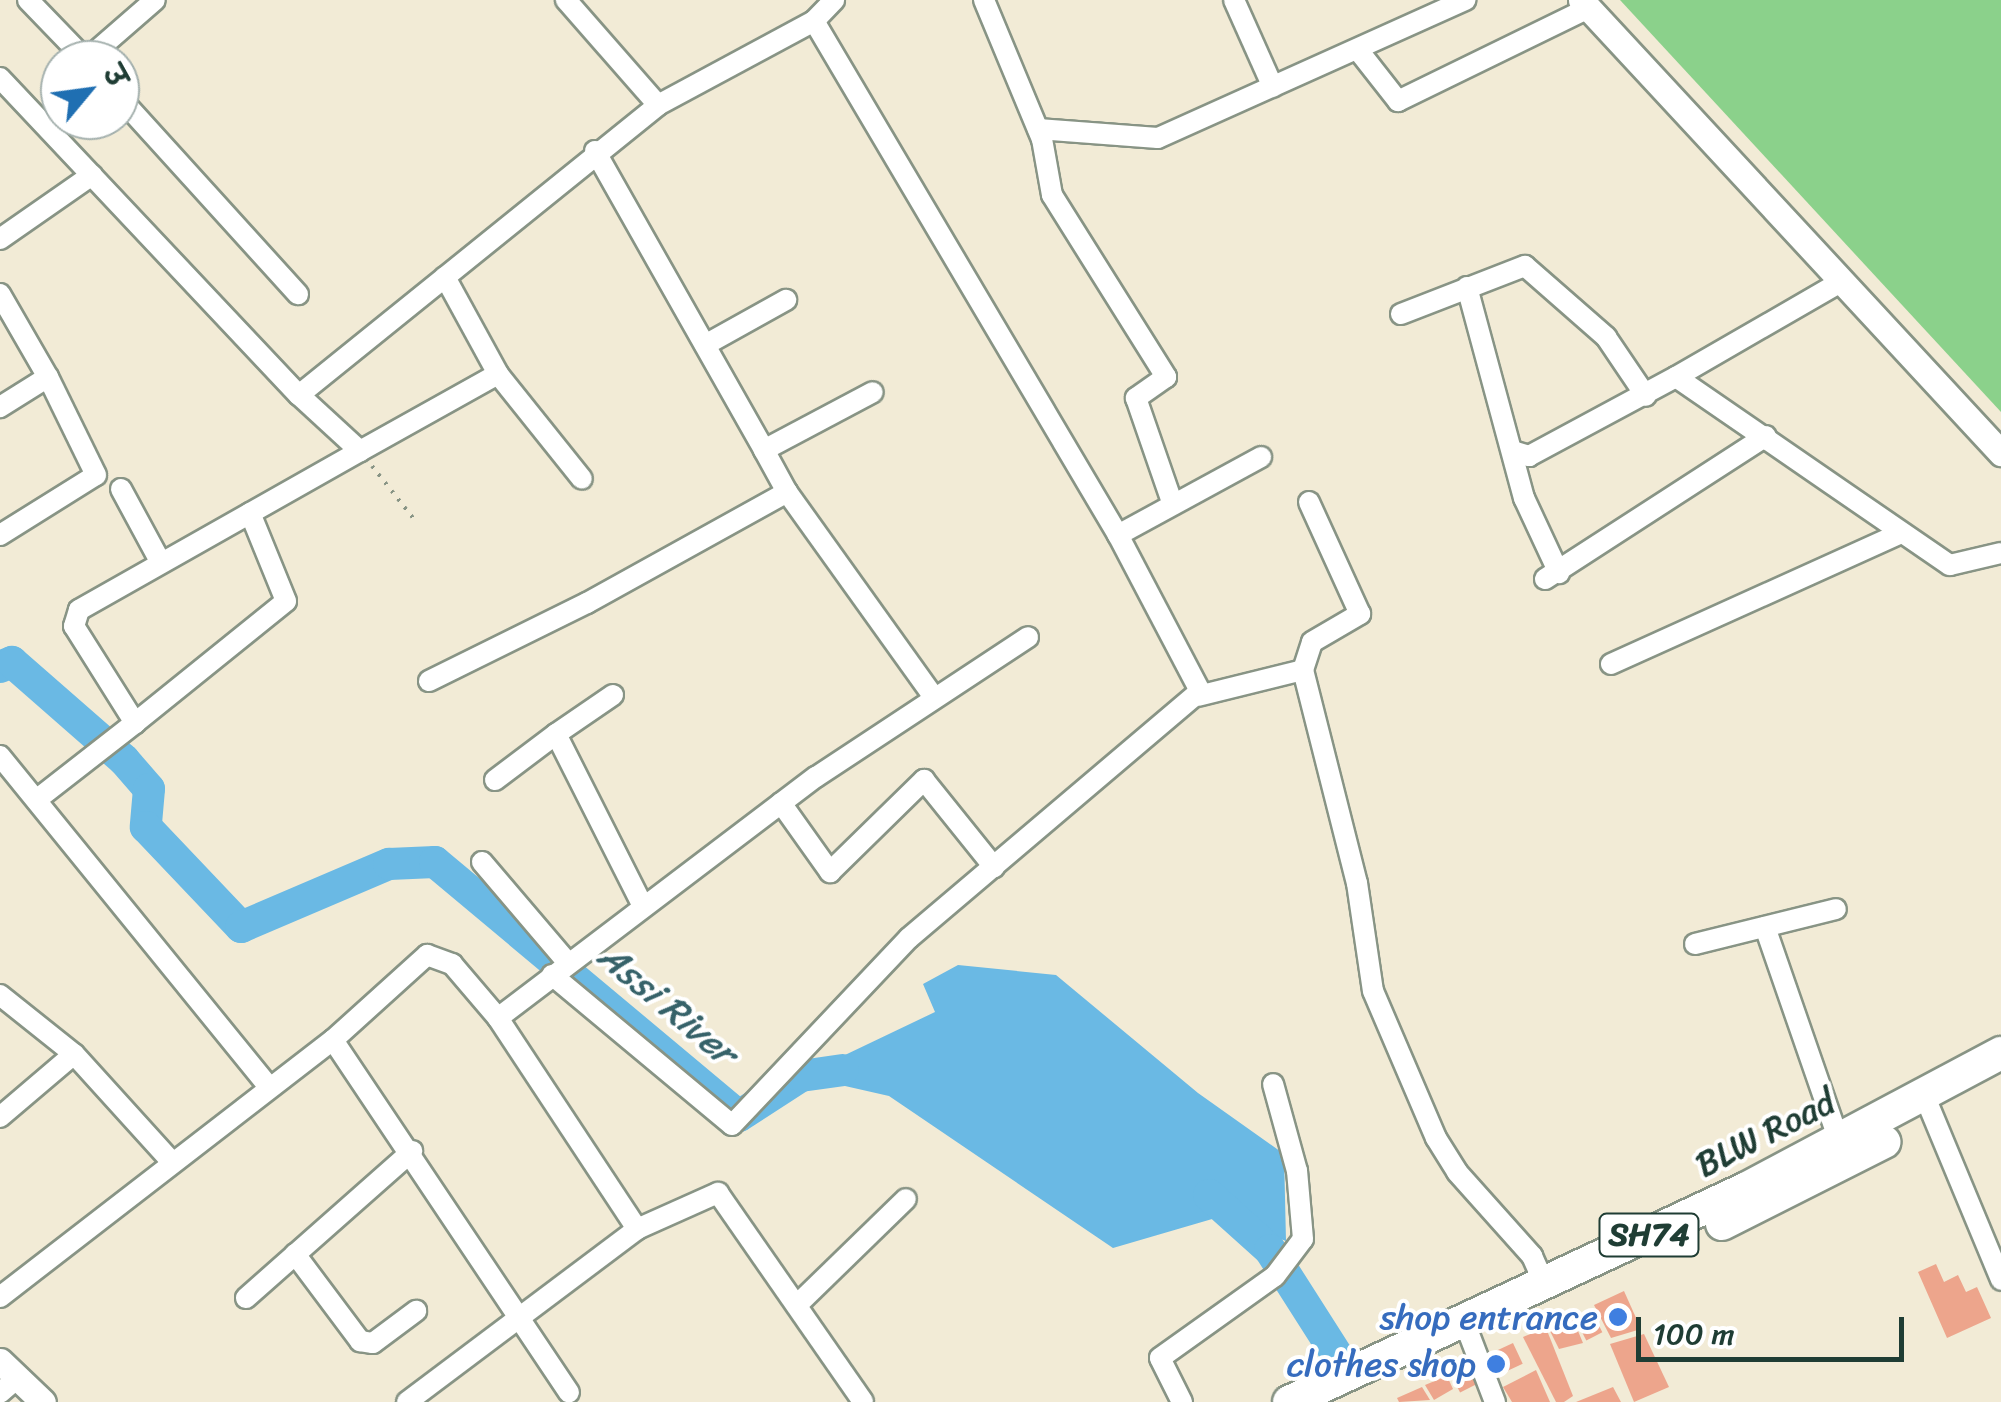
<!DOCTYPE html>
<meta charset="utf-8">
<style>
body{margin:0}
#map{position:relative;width:2001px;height:1402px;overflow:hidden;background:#f2ebd6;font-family:Sriracha,"Playpen Sans Deva",sans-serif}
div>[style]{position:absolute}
.green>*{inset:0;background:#8bd18b}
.water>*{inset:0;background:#6ab9e4}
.river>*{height:32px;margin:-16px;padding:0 16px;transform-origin:16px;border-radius:16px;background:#6ab9e4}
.building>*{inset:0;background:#eda58c;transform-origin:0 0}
.path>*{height:4px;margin-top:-2px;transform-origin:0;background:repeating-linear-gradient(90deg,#889485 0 2.5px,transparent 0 10.5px)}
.roads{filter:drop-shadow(2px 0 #889485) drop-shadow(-2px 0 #889485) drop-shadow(0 2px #889485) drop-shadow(0 -2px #889485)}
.minor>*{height:20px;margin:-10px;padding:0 10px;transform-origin:10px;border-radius:10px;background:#fff}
.tertiary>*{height:25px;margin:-12.5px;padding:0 12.5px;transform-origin:12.5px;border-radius:12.5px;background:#fff}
.primary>*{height:32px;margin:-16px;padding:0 16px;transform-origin:16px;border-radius:16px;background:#fff}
.dots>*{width:28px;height:28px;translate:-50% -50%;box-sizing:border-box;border:5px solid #fff;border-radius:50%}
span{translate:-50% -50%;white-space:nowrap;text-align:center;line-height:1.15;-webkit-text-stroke:8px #fff;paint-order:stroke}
.shield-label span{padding:2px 8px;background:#fff;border:2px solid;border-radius:8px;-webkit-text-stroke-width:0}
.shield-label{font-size:32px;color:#1f3d34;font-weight:700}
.street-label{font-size:35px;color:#1f3d34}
.shop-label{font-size:35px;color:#366cbe}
.right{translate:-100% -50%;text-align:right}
.water-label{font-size:38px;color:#366269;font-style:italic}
.north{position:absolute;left:40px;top:40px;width:100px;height:100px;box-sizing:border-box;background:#fff;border:2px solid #a5b1ae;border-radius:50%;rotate:61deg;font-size:28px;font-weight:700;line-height:40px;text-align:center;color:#1f3d34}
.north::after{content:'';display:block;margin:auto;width:35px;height:45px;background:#1f6fb2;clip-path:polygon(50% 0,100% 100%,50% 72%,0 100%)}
.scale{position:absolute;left:1636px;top:1317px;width:268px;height:45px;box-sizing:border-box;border:5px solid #1f3d34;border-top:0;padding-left:12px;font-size:30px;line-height:35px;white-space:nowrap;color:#1f3d34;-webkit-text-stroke:8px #fff;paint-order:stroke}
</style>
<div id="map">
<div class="green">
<i style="clip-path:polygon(1620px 0,2001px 0,2001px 412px)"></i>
</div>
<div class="water">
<i style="clip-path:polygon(958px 965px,1056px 975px,1198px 1093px,1284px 1154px,1286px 1241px,1219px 1217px,1113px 1248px,889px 1096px,801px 1076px,935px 1012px,923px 984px)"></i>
</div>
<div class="river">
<i style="left:0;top:667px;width:13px;rotate:-23deg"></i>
<i style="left:12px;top:662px;width:149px;rotate:41.2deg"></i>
<i style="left:124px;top:760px;width:38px;rotate:49deg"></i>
<i style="left:149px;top:789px;width:38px;rotate:95deg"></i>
<i style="left:146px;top:827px;width:138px;rotate:46.5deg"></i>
<i style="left:241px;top:927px;width:161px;rotate:-23.1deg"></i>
<i style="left:389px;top:864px;width:46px;rotate:-2.5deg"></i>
<i style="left:435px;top:862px;width:396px;rotate:39.9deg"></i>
<i style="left:739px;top:1116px;width:74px;rotate:-32.8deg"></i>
<i style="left:801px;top:1076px;width:42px;rotate:-8.1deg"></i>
<i style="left:1209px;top:1195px;width:82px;rotate:42deg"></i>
<i style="left:1270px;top:1250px;width:125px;rotate:57.5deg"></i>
</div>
<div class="building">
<i style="clip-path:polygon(1936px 1264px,1944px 1282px,1958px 1275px,1966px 1292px,1977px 1287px,1991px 1318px,1947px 1338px,1918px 1272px)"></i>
<i style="clip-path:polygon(1624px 1291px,1641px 1329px,1611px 1338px,1594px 1305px)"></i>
<i style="left:1591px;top:1310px;width:25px;height:18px;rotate:63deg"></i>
<i style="clip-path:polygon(1573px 1319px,1583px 1343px,1559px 1349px,1547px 1325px)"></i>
<i style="clip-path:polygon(1546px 1328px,1573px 1396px,1564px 1402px,1556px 1402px,1523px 1337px)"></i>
<i style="clip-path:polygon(1644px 1334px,1669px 1387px,1634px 1402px,1610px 1344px)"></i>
<i style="left:1513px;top:1343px;width:23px;height:19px;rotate:65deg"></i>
<i style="left:1471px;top:1359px;width:25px;height:25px;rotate:63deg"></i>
<i style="clip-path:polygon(1536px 1370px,1550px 1402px,1512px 1402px,1503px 1387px)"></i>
<i style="clip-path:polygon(1447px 1376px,1453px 1389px,1434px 1400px,1425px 1385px)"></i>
<i style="clip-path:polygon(1422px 1387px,1430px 1400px,1399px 1402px,1397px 1398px)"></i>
<i style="clip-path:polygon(1613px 1387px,1621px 1402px,1576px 1402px)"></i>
</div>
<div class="path">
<i style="left:372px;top:466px;width:73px;rotate:51.7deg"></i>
</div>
<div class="roads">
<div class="minor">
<i style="left:28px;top:0;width:83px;rotate:46deg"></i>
<i style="left:984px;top:0;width:151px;rotate:67.4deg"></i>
<i style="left:1042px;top:139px;width:57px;rotate:79.9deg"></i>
<i style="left:1052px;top:195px;width:215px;rotate:57.9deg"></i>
<i style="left:1166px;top:377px;width:37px;rotate:145deg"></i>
<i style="left:1136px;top:398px;width:110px;rotate:70.9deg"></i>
<i style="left:1234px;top:0;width:95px;rotate:65.9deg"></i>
<i style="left:1358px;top:50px;width:65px;rotate:51.9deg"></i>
<i style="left:1398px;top:101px;width:212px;rotate:-26deg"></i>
<i style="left:86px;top:60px;width:91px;rotate:-41deg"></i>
<i style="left:0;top:78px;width:436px;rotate:46.7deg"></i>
<i style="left:299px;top:395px;width:83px;rotate:42.6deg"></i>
<i style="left:360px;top:451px;width:323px;rotate:150.5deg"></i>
<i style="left:79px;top:610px;width:17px;rotate:107deg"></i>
<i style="left:74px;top:626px;width:115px;rotate:57.8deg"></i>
<i style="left:135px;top:723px;width:125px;rotate:142.1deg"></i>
<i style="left:120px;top:98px;width:265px;rotate:47.8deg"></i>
<i style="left:658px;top:105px;width:177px;rotate:-28.3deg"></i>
<i style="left:1038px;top:129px;width:120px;rotate:4.3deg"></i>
<i style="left:1158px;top:138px;width:337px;rotate:-24.2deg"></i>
<i style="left:595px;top:151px;width:343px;rotate:60.5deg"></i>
<i style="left:764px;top:450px;width:123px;rotate:-28deg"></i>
<i style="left:0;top:239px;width:112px;rotate:-34.8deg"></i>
<i style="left:445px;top:277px;width:111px;rotate:61.3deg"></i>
<i style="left:498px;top:374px;width:134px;rotate:51.3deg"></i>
<i style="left:1467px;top:287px;width:219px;rotate:74.9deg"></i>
<i style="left:1524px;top:498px;width:83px;rotate:65deg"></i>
<i style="left:0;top:294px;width:96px;rotate:60deg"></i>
<i style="left:48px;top:377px;width:57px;rotate:148deg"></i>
<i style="left:1401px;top:314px;width:133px;rotate:-21.2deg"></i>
<i style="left:1525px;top:266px;width:108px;rotate:41.2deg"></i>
<i style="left:1606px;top:337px;width:71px;rotate:55.9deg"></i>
<i style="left:705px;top:345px;width:93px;rotate:-29.1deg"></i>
<i style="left:1676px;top:377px;width:192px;rotate:-30deg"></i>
<i style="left:299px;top:395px;width:461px;rotate:-38.9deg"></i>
<i style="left:658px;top:105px;width:140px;rotate:-131.2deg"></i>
<i style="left:360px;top:451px;width:158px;rotate:-29.2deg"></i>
<i style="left:1516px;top:452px;width:14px;rotate:17deg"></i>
<i style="left:1529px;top:456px;width:167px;rotate:-28.3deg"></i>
<i style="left:1676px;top:377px;width:332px;rotate:34.5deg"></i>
<i style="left:1950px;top:565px;width:52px;rotate:-13.2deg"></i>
<i style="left:121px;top:489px;width:82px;rotate:61.6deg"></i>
<i style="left:787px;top:492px;width:252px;rotate:54.4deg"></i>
<i style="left:0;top:535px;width:113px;rotate:-32deg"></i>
<i style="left:96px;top:475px;width:109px;rotate:-116.1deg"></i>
<i style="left:1118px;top:535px;width:163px;rotate:-28.6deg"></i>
<i style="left:1545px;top:579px;width:263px;rotate:-32.9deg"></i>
<i style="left:1611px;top:664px;width:318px;rotate:-24.3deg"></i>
<i style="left:1303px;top:670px;width:29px;rotate:-72deg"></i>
<i style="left:1312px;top:642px;width:56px;rotate:-30.3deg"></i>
<i style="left:1360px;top:614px;width:123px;rotate:-114.5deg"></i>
<i style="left:429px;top:681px;width:176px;rotate:-26.3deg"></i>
<i style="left:587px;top:603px;width:229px;rotate:-29deg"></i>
<i style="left:787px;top:492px;width:48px;rotate:-118.7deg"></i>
<i style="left:613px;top:695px;width:69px;rotate:145.6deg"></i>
<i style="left:556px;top:734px;width:191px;rotate:63.2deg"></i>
<i style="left:1198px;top:696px;width:108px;rotate:-13.9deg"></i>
<i style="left:1303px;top:670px;width:220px;rotate:75.8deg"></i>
<i style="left:1357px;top:883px;width:109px;rotate:81.6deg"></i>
<i style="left:1373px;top:991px;width:160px;rotate:66.8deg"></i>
<i style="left:1436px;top:1138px;width:40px;rotate:58deg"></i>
<i style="left:1457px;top:1172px;width:113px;rotate:48.2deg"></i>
<i style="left:1532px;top:1256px;width:32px;rotate:66deg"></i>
<i style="left:135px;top:723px;width:194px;rotate:-38.9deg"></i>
<i style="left:286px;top:601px;width:95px;rotate:-112.2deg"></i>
<i style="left:0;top:756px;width:427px;rotate:50.9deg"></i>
<i style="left:495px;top:780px;width:76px;rotate:-37deg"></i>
<i style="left:781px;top:803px;width:85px;rotate:54.6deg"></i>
<i style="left:830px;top:872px;width:132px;rotate:-44.4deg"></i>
<i style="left:924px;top:780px;width:112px;rotate:51.2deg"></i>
<i style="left:482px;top:862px;width:133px;rotate:49.6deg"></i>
<i style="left:1765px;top:927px;width:226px;rotate:70.9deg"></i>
<i style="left:1695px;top:944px;width:145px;rotate:-13.9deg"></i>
<i style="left:552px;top:975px;width:234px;rotate:39.8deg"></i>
<i style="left:732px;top:1125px;width:257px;rotate:-46.6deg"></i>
<i style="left:909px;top:938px;width:382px;rotate:-40.3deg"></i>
<i style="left:1200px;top:691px;width:176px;rotate:-117.7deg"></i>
<i style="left:1118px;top:535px;width:597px;rotate:-120.6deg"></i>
<i style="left:814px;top:21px;width:29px;rotate:-46deg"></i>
<i style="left:0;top:995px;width:95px;rotate:38.6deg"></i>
<i style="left:74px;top:1054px;width:144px;rotate:47.8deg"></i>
<i style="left:498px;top:1018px;width:399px;rotate:-37.2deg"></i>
<i style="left:816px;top:777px;width:254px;rotate:-33.4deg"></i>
<i style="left:333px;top:1040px;width:424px;rotate:56.2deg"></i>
<i style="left:1925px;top:1097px;width:198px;rotate:67.4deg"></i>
<i style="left:0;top:1117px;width:97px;rotate:-40.4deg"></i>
<i style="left:295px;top:1254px;width:109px;rotate:53.2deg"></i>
<i style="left:360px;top:1341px;width:13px;rotate:9deg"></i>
<i style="left:373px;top:1343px;width:54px;rotate:-36.7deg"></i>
<i style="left:0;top:1297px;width:421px;rotate:-37.7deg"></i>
<i style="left:333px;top:1040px;width:127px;rotate:-42.1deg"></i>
<i style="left:427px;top:955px;width:27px;rotate:20deg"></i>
<i style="left:452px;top:964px;width:71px;rotate:49.6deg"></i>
<i style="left:498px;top:1018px;width:253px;rotate:56.6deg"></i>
<i style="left:246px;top:1298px;width:222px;rotate:-41.5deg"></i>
<i style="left:799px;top:1303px;width:149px;rotate:-44.2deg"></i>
<i style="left:1464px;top:1321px;width:87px;rotate:69.1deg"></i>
<i style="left:0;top:1393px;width:23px;rotate:-41deg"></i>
<i style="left:407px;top:1402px;width:288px;rotate:-36.9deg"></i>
<i style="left:637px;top:1229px;width:89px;rotate:-24deg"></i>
<i style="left:718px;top:1193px;width:254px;rotate:55.2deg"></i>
<i style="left:1182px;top:1402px;width:49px;rotate:-116.6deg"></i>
<i style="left:1160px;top:1358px;width:141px;rotate:-35.5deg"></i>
<i style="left:1275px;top:1276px;width:46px;rotate:-52.9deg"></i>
<i style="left:1303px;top:1239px;width:68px;rotate:-95deg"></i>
<i style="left:1297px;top:1171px;width:90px;rotate:-105.4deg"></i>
</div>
<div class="tertiary">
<i style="left:1581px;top:0;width:618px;rotate:47.16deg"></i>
<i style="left:0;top:1361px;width:59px;rotate:43.6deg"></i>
</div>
<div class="primary">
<i style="left:1722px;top:1224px;width:182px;rotate:-26.8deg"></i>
<i style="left:1289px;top:1402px;width:503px;rotate:-25.04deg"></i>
<i style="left:1745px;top:1189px;width:290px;rotate:-28deg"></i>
</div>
</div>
<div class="dots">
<i style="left:1618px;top:1317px;background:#3f7fe0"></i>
<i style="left:1496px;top:1364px;background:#3f7fe0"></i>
</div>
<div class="shield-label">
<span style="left:1649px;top:1235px">SH74</span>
</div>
<div class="street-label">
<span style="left:1765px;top:1133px;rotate:-27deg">BLW Road</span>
</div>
<div class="shop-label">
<span class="right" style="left:1598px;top:1317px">shop entrance</span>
<span class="right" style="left:1476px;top:1364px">clothes shop</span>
</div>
<div class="water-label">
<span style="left:667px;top:1004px;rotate:40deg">Assi River</span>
</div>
<div class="north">उ</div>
<div class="scale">100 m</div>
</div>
